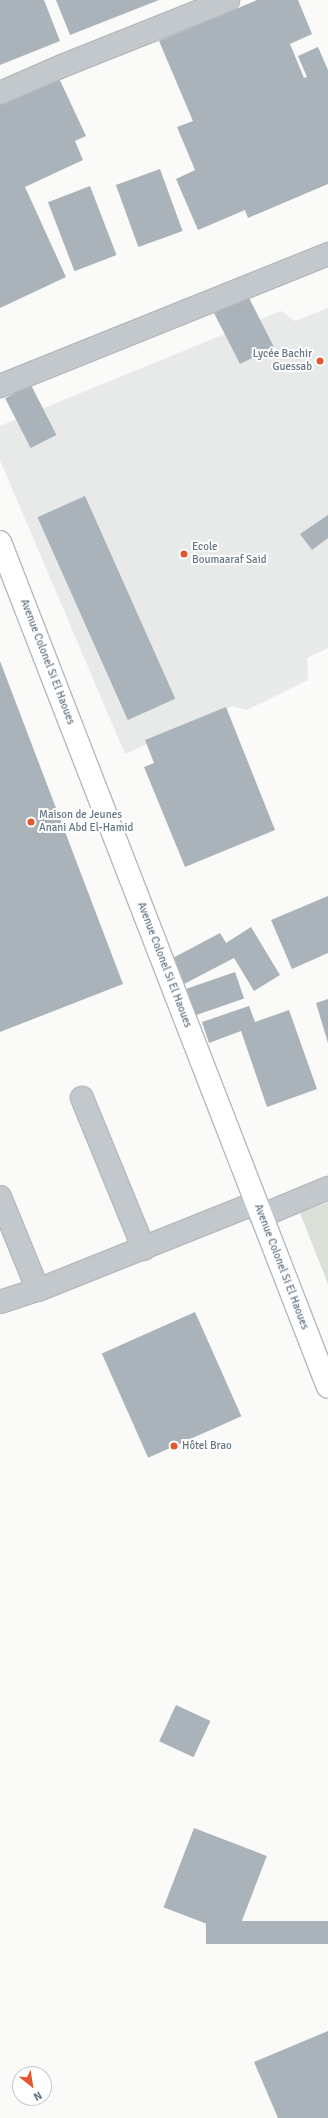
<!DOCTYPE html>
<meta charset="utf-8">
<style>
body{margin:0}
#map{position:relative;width:328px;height:2118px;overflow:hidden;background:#fafaf8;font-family:Signika,sans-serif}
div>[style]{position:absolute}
.built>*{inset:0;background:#e8e9e9}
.green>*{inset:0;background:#dadfd7}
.building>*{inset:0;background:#aab3b9;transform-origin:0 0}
.roads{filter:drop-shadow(1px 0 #b5babe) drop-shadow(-1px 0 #b5babe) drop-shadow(0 1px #b5babe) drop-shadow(0 -1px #b5babe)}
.minor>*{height:22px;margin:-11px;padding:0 11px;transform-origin:11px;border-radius:11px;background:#c3c8cc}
.major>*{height:22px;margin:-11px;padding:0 11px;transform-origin:11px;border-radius:11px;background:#fff}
.dots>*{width:11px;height:11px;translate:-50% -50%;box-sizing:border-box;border:2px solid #fff;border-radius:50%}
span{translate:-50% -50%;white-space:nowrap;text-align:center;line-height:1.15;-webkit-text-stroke:4px #fff;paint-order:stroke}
.poi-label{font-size:11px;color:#657683}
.right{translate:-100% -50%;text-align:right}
.left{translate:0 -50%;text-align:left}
.street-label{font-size:11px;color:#657683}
.north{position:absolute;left:12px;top:2066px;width:40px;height:40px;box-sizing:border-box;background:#fff;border:1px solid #c1c8cd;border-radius:50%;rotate:150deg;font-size:11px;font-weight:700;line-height:16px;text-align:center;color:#657683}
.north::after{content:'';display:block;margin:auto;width:14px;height:18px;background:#e4572e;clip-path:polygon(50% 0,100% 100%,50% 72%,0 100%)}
</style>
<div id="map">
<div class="built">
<div style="clip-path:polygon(328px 308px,328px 648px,307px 658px,308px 680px,247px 710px,232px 706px,125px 754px,0 460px,0 426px,281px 311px,295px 321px)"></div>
</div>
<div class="green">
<div style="clip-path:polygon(328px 1202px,328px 1284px,300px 1213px)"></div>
</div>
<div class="building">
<div style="clip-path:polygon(0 0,44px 0,60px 41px,0 65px)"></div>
<div style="clip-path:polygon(56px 0,159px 0,70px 35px)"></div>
<div style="clip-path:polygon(257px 0,298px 0,312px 34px,290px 44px,304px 78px,307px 77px,298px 56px,318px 47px,328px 70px,328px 184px,248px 218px,245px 210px,198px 230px,176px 179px,195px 170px,177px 127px,193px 121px,159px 41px)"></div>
<div style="clip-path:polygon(57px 74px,86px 136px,75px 141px,83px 160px,25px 187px,66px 277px,0 308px,0 100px)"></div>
<div style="left:160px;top:169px;width:66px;height:47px;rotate:70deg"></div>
<div style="left:90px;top:186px;width:74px;height:45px;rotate:69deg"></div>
<div style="left:248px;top:296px;width:57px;height:38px;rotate:63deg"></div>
<div style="left:31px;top:385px;width:56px;height:29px;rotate:63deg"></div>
<div style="left:85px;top:496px;width:222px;height:52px;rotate:66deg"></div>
<div style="clip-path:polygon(328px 515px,328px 538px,312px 550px,300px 534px)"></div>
<div style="clip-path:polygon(0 661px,123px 984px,0 1032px)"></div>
<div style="clip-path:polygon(226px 707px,275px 830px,185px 867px,144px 767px,154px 763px,145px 740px)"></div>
<div style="clip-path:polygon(328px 896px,328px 953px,292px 969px,271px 920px)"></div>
<div style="clip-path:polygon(251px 927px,280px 975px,254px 991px,234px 958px,184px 984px,171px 959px,220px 933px,226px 943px)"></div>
<div style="left:235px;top:972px;width:28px;height:55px;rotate:71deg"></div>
<div style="clip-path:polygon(328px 999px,328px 1043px,316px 1003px)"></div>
<div style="clip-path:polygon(249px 1006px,255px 1022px,289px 1010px,317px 1089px,267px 1107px,241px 1031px,209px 1043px,202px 1022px)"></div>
<div style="left:195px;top:1312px;width:114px;height:102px;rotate:66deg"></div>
<div style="left:176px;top:1705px;width:38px;height:40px;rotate:25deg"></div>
<div style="left:194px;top:1828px;width:78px;height:85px;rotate:21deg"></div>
<div style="left:328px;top:1921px;width:23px;height:122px;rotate:90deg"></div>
<div style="clip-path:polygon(328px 2031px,328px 2118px,278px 2118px,254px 2062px)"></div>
</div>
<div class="roads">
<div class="minor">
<div style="left:0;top:93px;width:68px;rotate:-23.5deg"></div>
<div style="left:62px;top:66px;width:179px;rotate:-21.7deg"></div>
<div style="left:0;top:386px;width:354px;rotate:-21.9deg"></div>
<div style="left:82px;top:1098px;width:163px;rotate:67.7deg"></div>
<div style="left:0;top:1197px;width:100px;rotate:67.8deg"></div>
<div style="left:261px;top:1216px;width:73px;rotate:-22.7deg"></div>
<div style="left:0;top:1302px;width:40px;rotate:-18deg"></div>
<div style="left:38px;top:1290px;width:235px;rotate:-21.8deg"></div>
</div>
<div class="major">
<div style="left:0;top:542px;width:906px;rotate:68.79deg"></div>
</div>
</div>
<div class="dots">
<div style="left:320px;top:361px;background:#e4572e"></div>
<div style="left:184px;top:554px;background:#e4572e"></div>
<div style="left:31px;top:822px;background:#e4572e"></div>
<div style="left:174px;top:1446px;background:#e4572e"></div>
</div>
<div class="poi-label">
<span class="right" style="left:312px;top:361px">Lycée Bachir<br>Guessab</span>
<span class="left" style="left:192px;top:554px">Ecole<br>Boumaaraf Said</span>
<span class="left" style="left:39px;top:822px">Maison de Jeunes<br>Anani Abd El-Hamid</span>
<span class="left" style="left:182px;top:1446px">Hôtel Brao</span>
</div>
<div class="street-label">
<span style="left:47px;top:662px;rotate:69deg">Avenue Colonel Si El Haoues</span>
<span style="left:164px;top:965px;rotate:69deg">Avenue Colonel Si El Haoues</span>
<span style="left:281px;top:1267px;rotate:69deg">Avenue Colonel Si El Haoues</span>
</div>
<div class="north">N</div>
</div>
